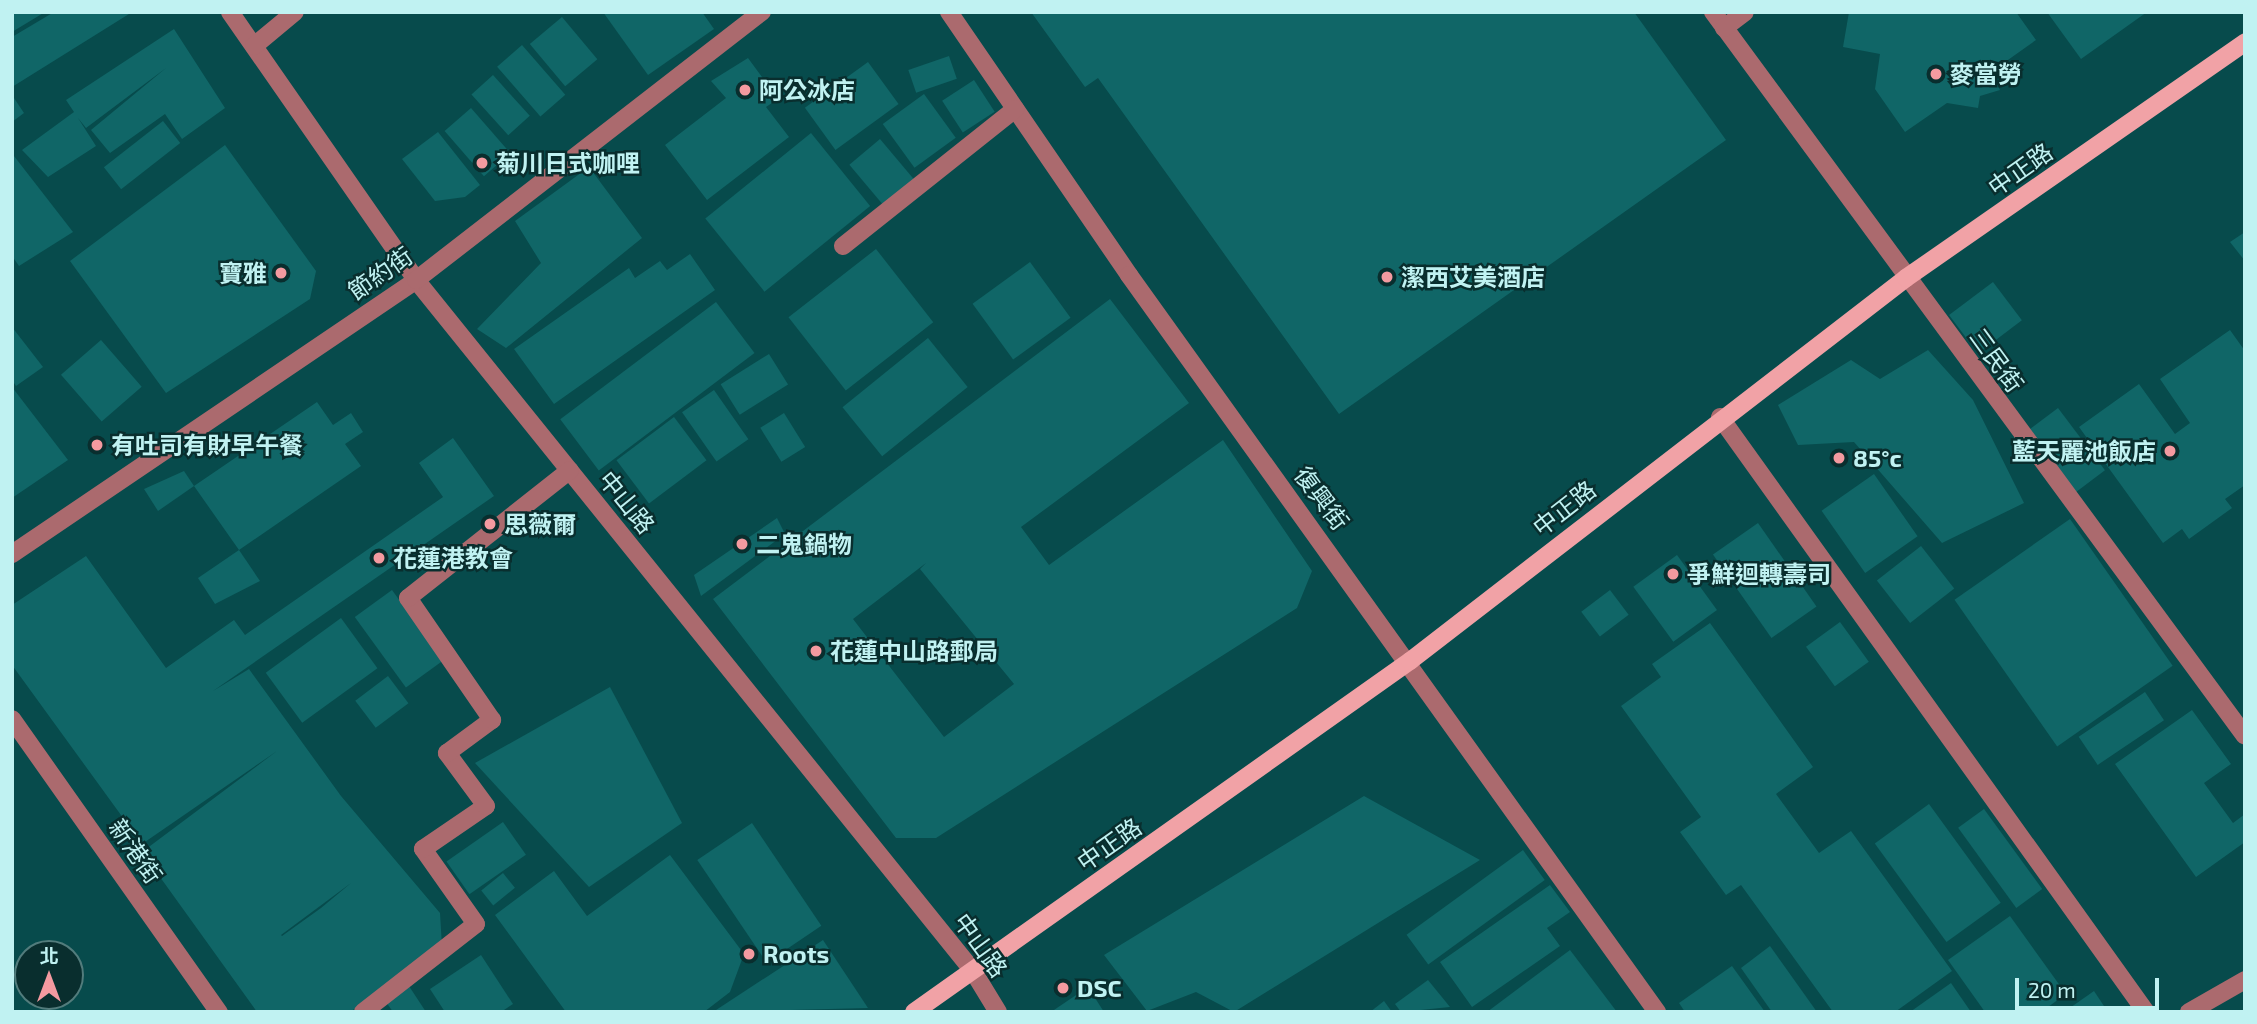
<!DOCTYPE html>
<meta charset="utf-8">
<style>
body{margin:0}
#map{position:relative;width:2257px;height:1024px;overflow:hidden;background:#074b4c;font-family:"Exo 2","Noto Sans TC",sans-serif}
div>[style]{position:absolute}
.building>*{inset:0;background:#106667;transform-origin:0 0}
.minor>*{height:18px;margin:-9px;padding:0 9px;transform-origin:9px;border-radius:9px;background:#ab6a6e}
.major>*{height:18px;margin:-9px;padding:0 9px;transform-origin:9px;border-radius:9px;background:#f1a2a6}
.dots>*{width:19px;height:19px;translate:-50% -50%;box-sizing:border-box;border:4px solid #092e2e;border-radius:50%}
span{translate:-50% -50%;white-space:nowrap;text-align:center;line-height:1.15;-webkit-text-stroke:5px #092e2e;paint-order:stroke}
.poi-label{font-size:24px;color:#c0f2f2;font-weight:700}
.left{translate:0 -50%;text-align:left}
.right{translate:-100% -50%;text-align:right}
.street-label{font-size:24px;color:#c0f2f2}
.frame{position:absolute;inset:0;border:14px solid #c0f2f2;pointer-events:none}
.north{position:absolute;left:14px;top:940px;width:70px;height:70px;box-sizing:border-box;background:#092e2e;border:2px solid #527c7c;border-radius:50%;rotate:0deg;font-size:19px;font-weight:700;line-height:28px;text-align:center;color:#c0f2f2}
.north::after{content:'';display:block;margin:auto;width:24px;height:32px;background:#f49aa0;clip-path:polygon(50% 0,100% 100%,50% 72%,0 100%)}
.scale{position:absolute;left:2015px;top:978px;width:144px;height:32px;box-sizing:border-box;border:4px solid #c0f2f2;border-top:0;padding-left:9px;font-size:21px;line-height:24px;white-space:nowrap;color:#c0f2f2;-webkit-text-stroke:5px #092e2e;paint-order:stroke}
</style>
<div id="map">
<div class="building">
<div style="clip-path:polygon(12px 12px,45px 12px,12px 32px)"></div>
<div style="clip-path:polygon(54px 12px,129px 14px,12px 87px,12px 37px)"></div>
<div style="clip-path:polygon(603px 12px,702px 12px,714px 29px,648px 75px)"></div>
<div style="clip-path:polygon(1031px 12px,1634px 12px,1726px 140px,1339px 414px,1098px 78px,1085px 87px)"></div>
<div style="clip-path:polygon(1849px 12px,2016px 12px,2036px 40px,1991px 72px,2000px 90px,1980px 96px,1978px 108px,1947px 103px,1905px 132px,1875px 89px,1880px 54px,1843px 47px)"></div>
<div style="clip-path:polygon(2047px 12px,2147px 12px,2081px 59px)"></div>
<div style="left:562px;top:17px;width:55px;height:42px;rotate:50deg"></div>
<div style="clip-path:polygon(174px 29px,225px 108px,182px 139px,165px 114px,110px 153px,91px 130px,166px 68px,86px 128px,78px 118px,96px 146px,48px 177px,22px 150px,74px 112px,66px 100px)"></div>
<div style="left:522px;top:45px;width:66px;height:33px;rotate:49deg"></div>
<div style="left:949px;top:56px;width:24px;height:43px;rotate:71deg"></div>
<div style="clip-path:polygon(748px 58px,778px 99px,766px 107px,789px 137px,707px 200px,665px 145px,726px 98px,711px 81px)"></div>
<div style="left:868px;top:62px;width:52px;height:78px;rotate:54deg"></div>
<div style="left:493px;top:75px;width:55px;height:29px;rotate:48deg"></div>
<div style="left:974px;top:80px;width:38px;height:38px;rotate:57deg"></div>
<div style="left:924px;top:94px;width:54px;height:51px;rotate:54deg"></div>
<div style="clip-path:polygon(12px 95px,24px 113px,12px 122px)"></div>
<div style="left:471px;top:108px;width:60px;height:35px;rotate:49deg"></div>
<div style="left:163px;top:121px;width:28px;height:75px;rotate:52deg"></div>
<div style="clip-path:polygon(438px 132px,480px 185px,465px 197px,435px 201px,402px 159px)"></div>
<div style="left:811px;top:133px;width:94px;height:136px;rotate:51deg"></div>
<div style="left:880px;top:139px;width:54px;height:40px;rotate:50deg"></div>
<div style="clip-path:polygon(225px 145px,316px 271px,310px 299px,166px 393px,70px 261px)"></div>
<div style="clip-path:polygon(14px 156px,73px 232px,19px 266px,12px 256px)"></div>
<div style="clip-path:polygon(589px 167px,642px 238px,506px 348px,477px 329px,541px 263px,515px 221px)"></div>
<div style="clip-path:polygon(2245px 232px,2245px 261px,2230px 242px)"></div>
<div style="left:876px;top:249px;width:93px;height:111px;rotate:52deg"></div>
<div style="clip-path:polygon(690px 254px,715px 290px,554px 404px,514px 349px,629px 268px,635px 278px,660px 261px,667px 270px)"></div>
<div style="left:1030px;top:262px;width:69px;height:71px;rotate:54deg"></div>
<div style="left:1993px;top:282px;width:48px;height:55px;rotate:53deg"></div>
<div style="clip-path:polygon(evenodd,1110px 299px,1189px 403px,1021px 527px,1049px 565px,1223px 440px,1312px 571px,1297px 608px,936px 838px,896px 838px,713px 599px,1110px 299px,926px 563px,920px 569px,1014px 684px,944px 737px,853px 619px,926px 563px)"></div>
<div style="left:716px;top:302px;width:64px;height:195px;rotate:53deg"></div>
<div style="clip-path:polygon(12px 327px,43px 367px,16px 386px,12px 380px)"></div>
<div style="clip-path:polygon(2230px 330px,2245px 351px,2245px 485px,2225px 499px,2232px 508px,2189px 539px,2182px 529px,2163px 543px,2079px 427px,2139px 384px,2175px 434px,2190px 423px,2160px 379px)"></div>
<div style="left:928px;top:338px;width:63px;height:110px;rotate:51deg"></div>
<div style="left:101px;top:340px;width:62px;height:53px;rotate:49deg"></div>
<div style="clip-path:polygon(1928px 350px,1973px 400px,2024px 503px,1942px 543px,1854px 442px,1798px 445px,1778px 405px,1851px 360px,1880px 379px)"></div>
<div style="left:769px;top:354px;width:36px;height:57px;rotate:58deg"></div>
<div style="clip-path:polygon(12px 387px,68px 460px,12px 498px)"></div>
<div style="left:714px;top:390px;width:60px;height:39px;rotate:55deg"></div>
<div style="clip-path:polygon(317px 402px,333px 425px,351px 413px,363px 432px,345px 444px,361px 466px,239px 550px,194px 486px)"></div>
<div style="left:2058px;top:408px;width:78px;height:39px;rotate:53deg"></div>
<div style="left:784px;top:413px;width:40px;height:28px;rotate:58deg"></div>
<div style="left:674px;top:417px;width:54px;height:72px;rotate:53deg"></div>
<div style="clip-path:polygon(evenodd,453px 438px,494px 496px,213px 691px,249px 669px,341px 796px,440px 913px,442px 946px,350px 1012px,257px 1012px,142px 852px,277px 751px,142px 844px,12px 665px,12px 605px,86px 556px,166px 668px,234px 620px,245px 635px,443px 497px,419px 463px,453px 438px,351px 883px,321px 908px,282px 936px,281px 935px,351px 883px)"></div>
<div style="clip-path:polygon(184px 471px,194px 486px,158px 511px,144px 489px)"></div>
<div style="left:1874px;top:474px;width:76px;height:64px;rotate:55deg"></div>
<div style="clip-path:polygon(777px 518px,785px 534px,701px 596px,694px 575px)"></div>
<div style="left:2070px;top:519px;width:179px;height:141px;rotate:55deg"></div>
<div style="left:1758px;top:523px;width:102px;height:55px;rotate:55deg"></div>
<div style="left:1921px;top:546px;width:54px;height:56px;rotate:52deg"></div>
<div style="clip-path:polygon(239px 550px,260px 581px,215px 604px,198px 578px)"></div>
<div style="left:1677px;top:555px;width:68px;height:54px;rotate:54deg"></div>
<div style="left:392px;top:590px;width:87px;height:46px;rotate:54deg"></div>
<div style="left:1610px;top:590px;width:31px;height:36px;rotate:53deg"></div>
<div style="left:341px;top:618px;width:62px;height:93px;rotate:54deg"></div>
<div style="left:1840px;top:622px;width:49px;height:42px;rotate:54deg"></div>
<div style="clip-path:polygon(1710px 623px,1813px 767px,1776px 794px,1819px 853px,1851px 831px,1952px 971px,1895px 1012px,1833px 1012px,1741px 885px,1726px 895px,1680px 832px,1701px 817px,1621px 706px,1661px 677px,1652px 664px)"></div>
<div style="left:388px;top:676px;width:34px;height:41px;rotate:53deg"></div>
<div style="clip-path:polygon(610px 687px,682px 823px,589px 887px,475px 763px)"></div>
<div style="left:2145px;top:692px;width:34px;height:80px;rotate:56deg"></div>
<div style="clip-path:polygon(2192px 710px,2231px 764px,2204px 783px,2233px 823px,2245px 814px,2245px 842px,2196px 877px,2115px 764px)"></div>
<div style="clip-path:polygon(1364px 796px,1480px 860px,1234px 1012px,1196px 992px,1147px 1011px,1104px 955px)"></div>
<div style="left:1929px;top:804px;width:122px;height:67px;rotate:54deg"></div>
<div style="left:1984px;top:809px;width:99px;height:32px;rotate:54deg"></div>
<div style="left:503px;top:822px;width:40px;height:69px;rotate:55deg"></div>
<div style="left:752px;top:823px;width:124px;height:66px;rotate:56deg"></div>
<div style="left:1523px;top:850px;width:37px;height:144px;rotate:54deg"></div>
<div style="clip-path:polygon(670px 855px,744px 954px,730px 992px,704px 1012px,566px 1012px,495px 915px,554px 871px,587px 916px)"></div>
<div style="left:503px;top:873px;width:19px;height:28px;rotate:51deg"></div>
<div style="clip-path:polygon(1550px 885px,1570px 912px,1547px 928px,1560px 946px,1472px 1007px,1440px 962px)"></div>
<div style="clip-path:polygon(2010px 916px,2066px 994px,2041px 1012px,1985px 1012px,1948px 960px)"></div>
<div style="clip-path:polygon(823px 940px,868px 1008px,713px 1012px)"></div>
<div style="clip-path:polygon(1770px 946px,1817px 1012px,1772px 1012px,1741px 968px)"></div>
<div style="clip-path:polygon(1570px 950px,1617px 1012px,1487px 1012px)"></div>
<div style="clip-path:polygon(481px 955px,513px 1004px,501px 1012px,445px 1012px,430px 989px)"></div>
<div style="clip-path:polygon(1732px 966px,1765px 1012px,1685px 1012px,1679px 1003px)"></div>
<div style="clip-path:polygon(1428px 980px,1450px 1007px,1401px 1012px,1395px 1004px)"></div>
<div style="clip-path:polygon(407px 983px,426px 1012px,393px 1012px,384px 999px)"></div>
<div style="clip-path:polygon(1951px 983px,1971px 1012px,1910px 1012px)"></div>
<div style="clip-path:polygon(1088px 987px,1104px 1012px,1051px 1012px)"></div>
<div style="clip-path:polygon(2094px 991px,2108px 1012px,2064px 1012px)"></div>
<div style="clip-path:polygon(1384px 1001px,1392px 1012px,1370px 1012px)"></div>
</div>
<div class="minor">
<div style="left:230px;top:12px;width:326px;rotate:55.2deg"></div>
<div style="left:416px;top:280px;width:888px;rotate:51.13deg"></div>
<div style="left:973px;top:971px;width:48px;rotate:58.6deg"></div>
<div style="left:949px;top:12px;width:319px;rotate:55.6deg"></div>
<div style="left:1129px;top:275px;width:907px;rotate:54.38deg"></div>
<div style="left:1713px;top:12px;width:898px;rotate:53.69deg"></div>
<div style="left:1724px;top:28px;width:26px;rotate:-37deg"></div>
<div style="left:254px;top:46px;width:53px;rotate:-39.7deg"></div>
<div style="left:843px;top:246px;width:220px;rotate:-38.5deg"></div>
<div style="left:1720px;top:417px;width:732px;rotate:54.4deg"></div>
<div style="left:12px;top:554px;width:488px;rotate:-34.1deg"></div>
<div style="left:416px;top:280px;width:438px;rotate:-37.8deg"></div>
<div style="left:12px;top:719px;width:359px;rotate:54.8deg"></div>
<div style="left:363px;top:1012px;width:143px;rotate:-37.9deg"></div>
<div style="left:476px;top:924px;width:92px;rotate:-125.2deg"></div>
<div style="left:423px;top:849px;width:76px;rotate:-34.3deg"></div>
<div style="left:486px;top:806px;width:66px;rotate:-126.3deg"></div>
<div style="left:447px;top:753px;width:56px;rotate:-36.3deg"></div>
<div style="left:492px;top:720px;width:148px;rotate:-124.5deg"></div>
<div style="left:408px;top:598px;width:206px;rotate:-38.3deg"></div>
<div style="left:2189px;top:1012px;width:64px;rotate:-29.7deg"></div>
</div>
<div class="major">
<div style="left:914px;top:1012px;width:608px;rotate:-35.29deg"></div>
<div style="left:1410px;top:661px;width:627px;rotate:-37.67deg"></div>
<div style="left:1906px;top:278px;width:413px;rotate:-34.8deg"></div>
</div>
<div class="dots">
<div style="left:1936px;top:74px;background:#f49aa0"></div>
<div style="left:745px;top:90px;background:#f49aa0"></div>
<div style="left:482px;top:163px;background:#f49aa0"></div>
<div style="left:281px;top:273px;background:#f49aa0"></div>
<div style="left:1387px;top:277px;background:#f49aa0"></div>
<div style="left:97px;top:445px;background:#f49aa0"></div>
<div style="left:2170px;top:451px;background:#f49aa0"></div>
<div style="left:1839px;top:458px;background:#f49aa0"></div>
<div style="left:490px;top:524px;background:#f49aa0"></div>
<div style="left:742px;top:544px;background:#f49aa0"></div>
<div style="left:379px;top:558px;background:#f49aa0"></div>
<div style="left:1673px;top:574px;background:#f49aa0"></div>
<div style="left:816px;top:651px;background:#f49aa0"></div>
<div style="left:749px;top:954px;background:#f49aa0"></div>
<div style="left:1063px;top:988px;background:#f49aa0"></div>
</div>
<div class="poi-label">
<span class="left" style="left:1950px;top:74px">麥當勞</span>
<span class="left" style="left:759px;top:90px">阿公冰店</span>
<span class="left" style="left:496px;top:163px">菊川日式咖哩</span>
<span class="right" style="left:267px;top:273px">寶雅</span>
<span class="left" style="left:1401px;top:277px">潔西艾美酒店</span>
<span class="left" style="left:111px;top:445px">有吐司有財早午餐</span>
<span class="right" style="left:2156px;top:451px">藍天麗池飯店</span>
<span class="left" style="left:1853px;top:458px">85°c</span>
<span class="left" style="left:504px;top:524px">思薇爾</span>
<span class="left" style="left:756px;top:544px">二鬼鍋物</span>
<span class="left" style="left:393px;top:558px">花蓮港教會</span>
<span class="left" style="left:1687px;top:574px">爭鮮迴轉壽司</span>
<span class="left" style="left:830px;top:651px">花蓮中山路郵局</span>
<span class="left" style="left:763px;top:954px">Roots</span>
<span class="left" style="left:1077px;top:988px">DSC</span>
</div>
<div class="street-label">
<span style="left:2020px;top:169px;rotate:-35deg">中正路</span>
<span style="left:380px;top:273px;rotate:-35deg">節約街</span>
<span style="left:1997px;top:360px;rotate:54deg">三民街</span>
<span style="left:1322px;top:498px;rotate:53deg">復興街</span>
<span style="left:627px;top:502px;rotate:51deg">中山路</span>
<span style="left:1564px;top:508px;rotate:-38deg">中正路</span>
<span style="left:1109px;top:844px;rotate:-35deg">中正路</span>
<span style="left:136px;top:851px;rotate:55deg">新港街</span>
<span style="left:981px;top:945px;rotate:54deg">中山路</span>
</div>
<div class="frame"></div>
<div class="north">北</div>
<div class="scale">20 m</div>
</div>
